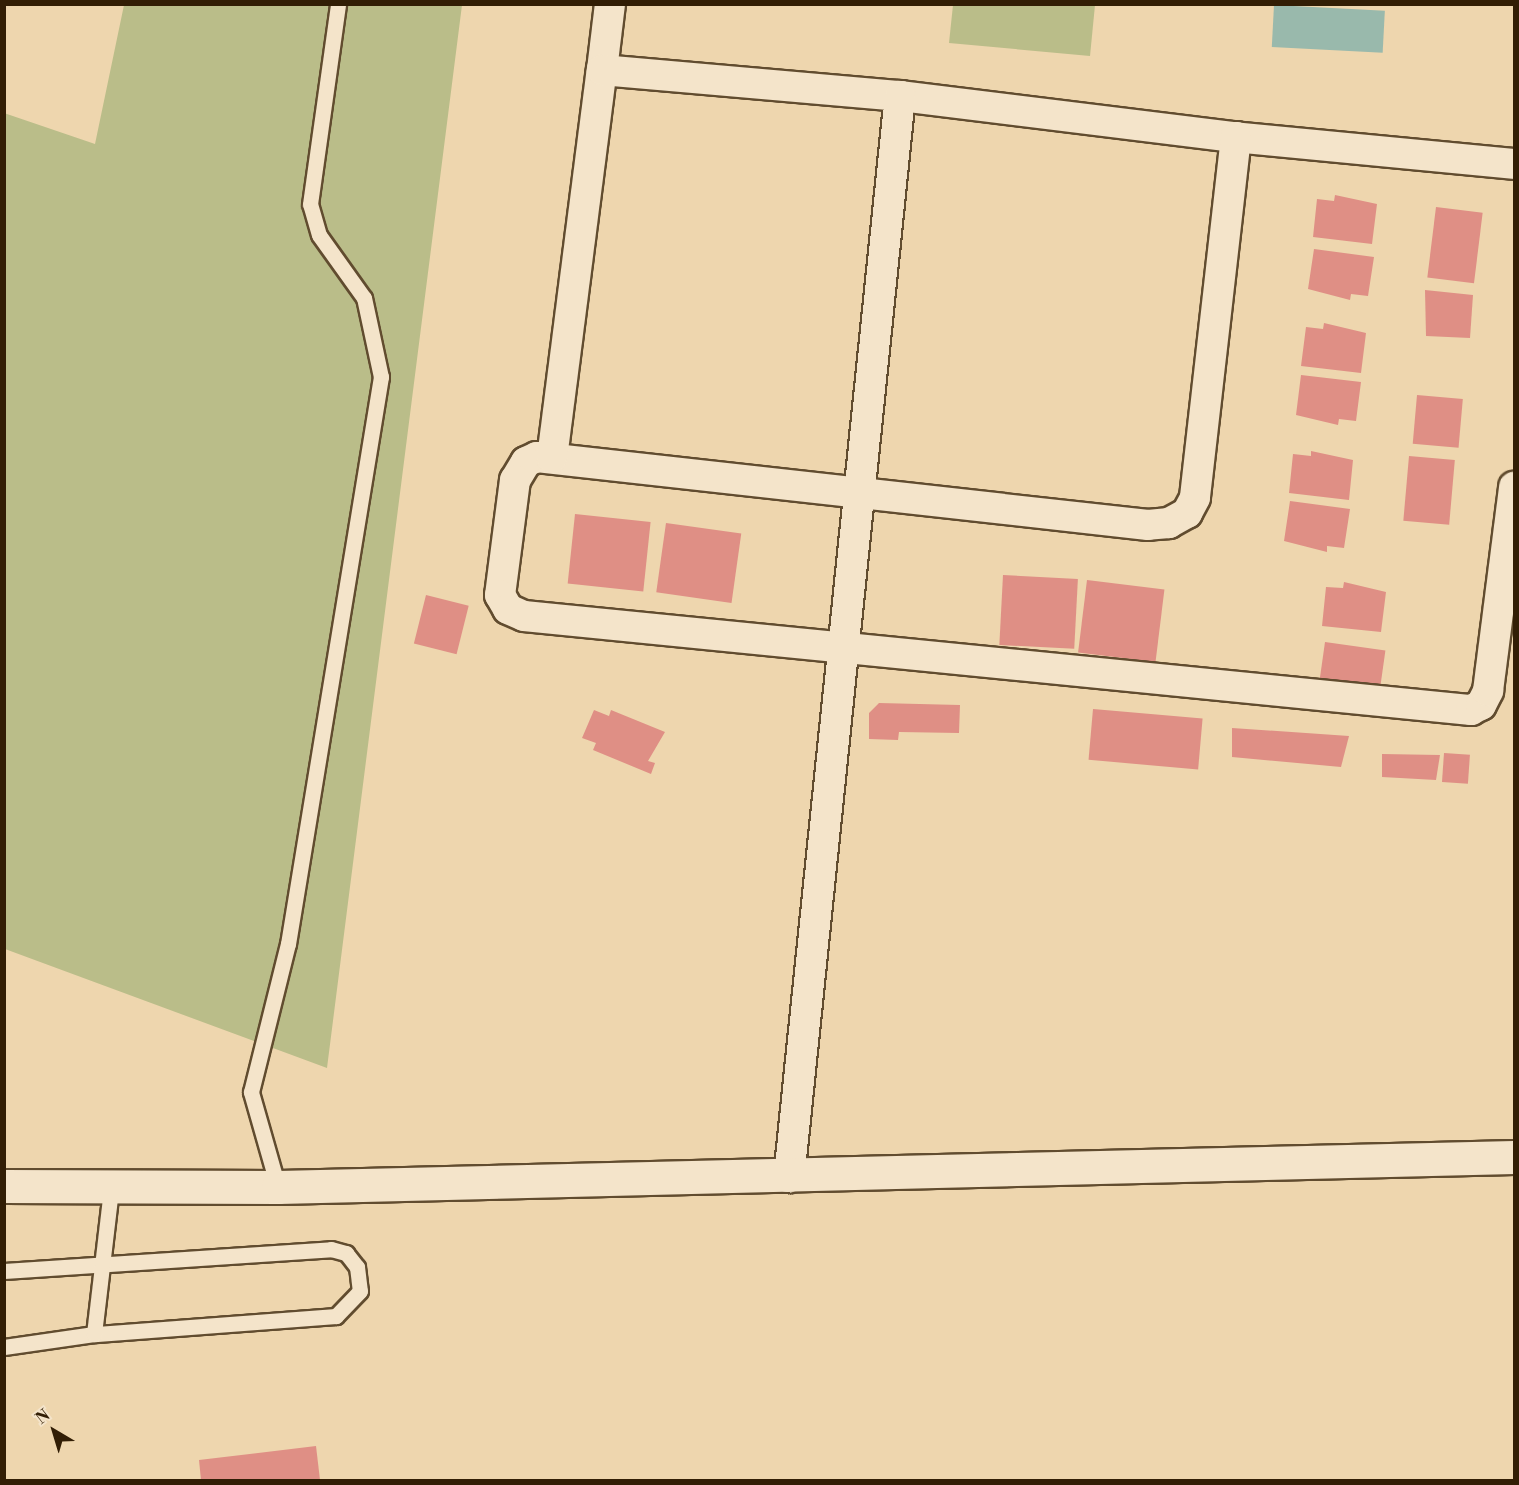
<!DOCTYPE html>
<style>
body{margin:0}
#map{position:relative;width:1519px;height:1485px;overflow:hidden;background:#eed6ae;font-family:"Libre Bodoni",serif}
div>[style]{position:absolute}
.green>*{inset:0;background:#babd89}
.water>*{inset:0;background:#99b9ac;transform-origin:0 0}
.building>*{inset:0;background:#df8f85;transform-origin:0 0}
.roads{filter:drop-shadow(2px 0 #614c2f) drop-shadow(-2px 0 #614c2f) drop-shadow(0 2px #614c2f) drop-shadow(0 -2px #614c2f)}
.lane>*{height:15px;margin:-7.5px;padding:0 7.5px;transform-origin:7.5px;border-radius:7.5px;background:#f4e4ca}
.street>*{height:30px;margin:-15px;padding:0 15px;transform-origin:15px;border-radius:15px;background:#f4e4ca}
.secondary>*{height:33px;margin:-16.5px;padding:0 16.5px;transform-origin:16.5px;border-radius:16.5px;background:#f4e4ca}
span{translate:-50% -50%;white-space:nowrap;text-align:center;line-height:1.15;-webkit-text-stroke:6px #f4e4ca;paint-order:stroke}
.frame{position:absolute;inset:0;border:6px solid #321e05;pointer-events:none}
.north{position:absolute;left:24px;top:1401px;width:60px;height:60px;-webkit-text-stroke:4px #f4e4ca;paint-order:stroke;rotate:322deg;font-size:16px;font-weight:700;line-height:24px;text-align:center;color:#321e05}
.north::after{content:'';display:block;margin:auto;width:21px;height:27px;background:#321e05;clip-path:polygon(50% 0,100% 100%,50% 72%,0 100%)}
</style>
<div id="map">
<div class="green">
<div style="clip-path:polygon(124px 5px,462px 5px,327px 1068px,5px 949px,4px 113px,95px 144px)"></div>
<div style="clip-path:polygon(953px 5px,1095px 5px,1090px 56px,949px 43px)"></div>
</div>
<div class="water">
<div style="left:1274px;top:5px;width:111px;height:42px;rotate:3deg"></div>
</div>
<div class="building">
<div style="clip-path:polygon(1335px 195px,1377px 204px,1372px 244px,1313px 237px,1317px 199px,1334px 201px)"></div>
<div style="left:1436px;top:207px;width:47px;height:71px;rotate:7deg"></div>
<div style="clip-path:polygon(1314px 249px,1374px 257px,1368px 296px,1351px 294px,1350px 300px,1308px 289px)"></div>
<div style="clip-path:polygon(1425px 290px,1473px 295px,1470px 338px,1426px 336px)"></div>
<div style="clip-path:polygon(1324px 323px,1366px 333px,1361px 373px,1301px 366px,1306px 327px,1323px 329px)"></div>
<div style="clip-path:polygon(1301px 375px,1361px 382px,1356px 421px,1339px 419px,1338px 425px,1296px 415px)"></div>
<div style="left:1417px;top:395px;width:46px;height:49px;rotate:5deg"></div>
<div style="clip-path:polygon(1311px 451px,1353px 460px,1349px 500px,1289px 493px,1293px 454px,1311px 456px)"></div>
<div style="left:1409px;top:456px;width:46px;height:65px;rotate:5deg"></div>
<div style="clip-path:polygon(1290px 501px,1350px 509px,1344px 548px,1327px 546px,1327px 552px,1284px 541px)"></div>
<div style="left:575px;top:514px;width:76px;height:70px;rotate:6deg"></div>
<div style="left:666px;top:523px;width:76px;height:70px;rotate:8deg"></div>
<div style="left:1003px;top:575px;width:75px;height:70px;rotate:3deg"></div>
<div style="left:1087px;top:580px;width:78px;height:73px;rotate:7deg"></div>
<div style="clip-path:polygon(1344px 582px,1386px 592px,1381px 632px,1322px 626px,1326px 587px,1343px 588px)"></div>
<div style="left:426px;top:595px;width:44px;height:50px;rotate:14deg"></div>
<div style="left:1325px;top:642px;width:61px;height:40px;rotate:8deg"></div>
<div style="clip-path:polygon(879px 703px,960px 705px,959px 733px,899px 732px,898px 740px,869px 739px,869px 713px)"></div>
<div style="left:1093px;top:709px;width:110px;height:51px;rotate:5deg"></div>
<div style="clip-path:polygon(594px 710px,609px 716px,611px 710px,665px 732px,648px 761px,655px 763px,651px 774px,593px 750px,596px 743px,582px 738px)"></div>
<div style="clip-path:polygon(1232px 728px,1349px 736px,1341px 767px,1232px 757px)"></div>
<div style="left:1444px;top:753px;width:26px;height:29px;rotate:4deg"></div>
<div style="clip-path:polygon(1382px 754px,1440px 755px,1436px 780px,1382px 777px)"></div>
<div style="clip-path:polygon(316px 1446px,320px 1480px,201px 1480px,199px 1460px)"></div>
</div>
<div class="roads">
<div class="lane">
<div style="left:278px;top:1187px;width:99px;rotate:-105.9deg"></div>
<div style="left:251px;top:1092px;width:153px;rotate:-76deg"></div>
<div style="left:288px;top:944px;width:575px;rotate:-80.69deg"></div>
<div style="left:381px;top:377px;width:81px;rotate:-102.1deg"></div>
<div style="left:364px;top:298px;width:77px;rotate:-125.5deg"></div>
<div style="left:319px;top:235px;width:32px;rotate:-106deg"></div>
<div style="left:310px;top:204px;width:202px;rotate:-82deg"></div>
<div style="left:4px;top:1271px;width:328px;rotate:-3.8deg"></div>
<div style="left:331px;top:1249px;width:16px;rotate:15deg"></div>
<div style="left:346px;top:1253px;width:18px;rotate:52deg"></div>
<div style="left:357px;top:1267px;width:24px;rotate:83deg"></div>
<div style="left:360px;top:1291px;width:35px;rotate:134deg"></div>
<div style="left:336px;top:1316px;width:243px;rotate:175.7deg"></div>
<div style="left:4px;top:1347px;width:91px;rotate:-8.2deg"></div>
<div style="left:94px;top:1334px;width:146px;rotate:-83.3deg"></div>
</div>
<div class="street">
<div style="left:602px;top:70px;width:66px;rotate:-83.1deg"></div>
<div style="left:900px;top:96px;width:338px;rotate:7deg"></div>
<div style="left:1514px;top:164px;width:279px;rotate:-174.5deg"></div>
<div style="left:1236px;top:137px;width:363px;rotate:96.5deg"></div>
<div style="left:1195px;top:498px;width:17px;rotate:118deg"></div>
<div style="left:1187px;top:513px;width:21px;rotate:151deg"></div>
<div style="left:1169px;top:523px;width:21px;rotate:175deg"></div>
<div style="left:1148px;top:525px;width:615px;rotate:-173.65deg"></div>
<div style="left:537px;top:457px;width:12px;rotate:156deg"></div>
<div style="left:526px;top:462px;width:21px;rotate:121deg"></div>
<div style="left:515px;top:480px;width:116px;rotate:97.4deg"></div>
<div style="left:500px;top:595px;width:16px;rotate:60deg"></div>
<div style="left:508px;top:609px;width:17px;rotate:24deg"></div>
<div style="left:524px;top:616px;width:952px;rotate:5.67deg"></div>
<div style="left:1471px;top:710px;width:11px;rotate:-27deg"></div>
<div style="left:1481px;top:705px;width:16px;rotate:-63deg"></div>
<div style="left:1488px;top:691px;width:206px;rotate:-82.7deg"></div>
<div style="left:552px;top:458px;width:391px;rotate:-82.7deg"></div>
<div style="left:602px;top:70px;width:299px;rotate:5deg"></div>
<div style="left:900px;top:96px;width:1087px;rotate:95.86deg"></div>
</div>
<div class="secondary">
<div style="left:4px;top:1186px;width:274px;rotate:0.2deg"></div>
<div style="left:278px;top:1187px;width:1236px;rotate:-1.39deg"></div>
</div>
</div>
<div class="frame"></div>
<div class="north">N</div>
</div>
